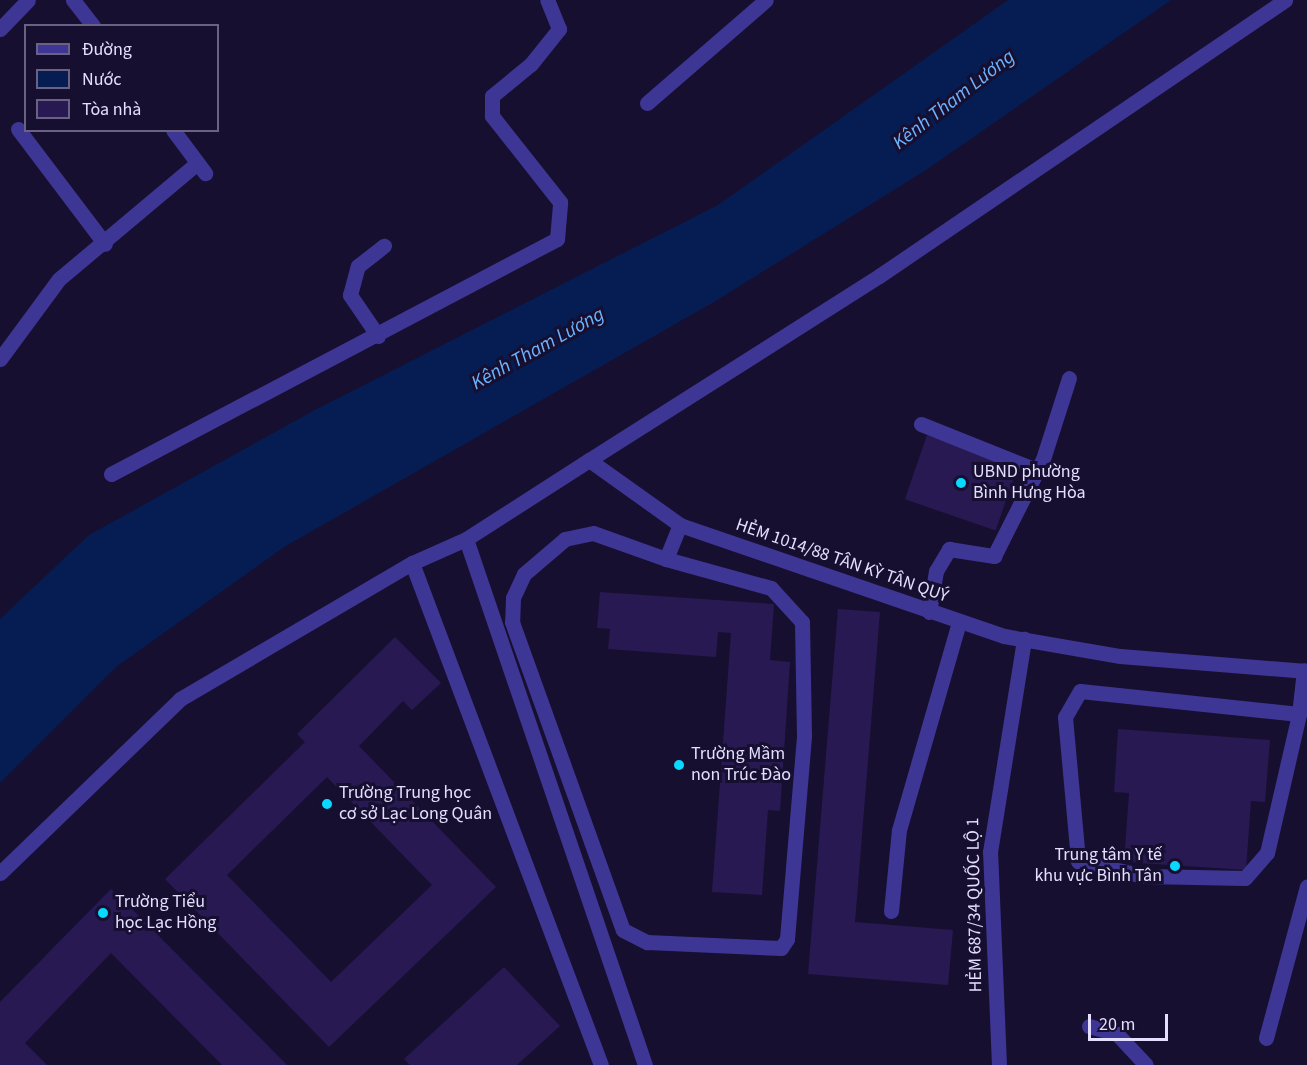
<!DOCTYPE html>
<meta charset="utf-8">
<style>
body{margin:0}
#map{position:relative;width:1307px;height:1065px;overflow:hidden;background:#170f30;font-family:"Source Sans 3",sans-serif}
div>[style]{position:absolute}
.water>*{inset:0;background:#051d53}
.building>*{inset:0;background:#281953;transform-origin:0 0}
.minor>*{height:15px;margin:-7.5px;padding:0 7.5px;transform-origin:7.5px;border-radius:7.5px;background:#3e3694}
.dots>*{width:16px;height:16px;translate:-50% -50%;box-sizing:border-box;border:3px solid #170f30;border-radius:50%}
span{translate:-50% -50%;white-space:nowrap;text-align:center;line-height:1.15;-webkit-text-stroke:6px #170f30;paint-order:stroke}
.poi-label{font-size:18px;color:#e4deff}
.left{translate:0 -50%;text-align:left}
.right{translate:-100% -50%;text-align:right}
.street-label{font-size:18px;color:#e4deff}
.water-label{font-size:20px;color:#6cb3ff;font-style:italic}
.legend{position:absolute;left:24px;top:24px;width:195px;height:108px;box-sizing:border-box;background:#170f30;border:2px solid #696283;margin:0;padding:8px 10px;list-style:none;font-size:18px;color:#e4deff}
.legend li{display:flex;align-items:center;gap:12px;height:30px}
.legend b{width:30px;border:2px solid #696283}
.scale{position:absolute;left:1088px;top:1014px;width:80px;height:27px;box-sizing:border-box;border:3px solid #e4deff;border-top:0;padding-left:8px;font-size:18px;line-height:21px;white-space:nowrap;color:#e4deff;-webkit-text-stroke:4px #170f30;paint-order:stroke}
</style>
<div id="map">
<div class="water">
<div style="clip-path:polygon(1008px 0,1171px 0,926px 170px,714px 302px,284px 547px,116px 667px,0 783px,0 619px,89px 535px,315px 410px,718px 205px)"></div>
</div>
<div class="building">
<div style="left:927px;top:435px;width:96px;height:68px;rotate:19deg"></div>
<div style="clip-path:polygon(600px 592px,774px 604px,770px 660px,790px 662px,780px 811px,768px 810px,762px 895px,712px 892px,731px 633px,718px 632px,716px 657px,608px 649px,610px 629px,597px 628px)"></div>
<div style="clip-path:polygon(838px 609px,880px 612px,855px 922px,953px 930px,948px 985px,808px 974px)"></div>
<div style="clip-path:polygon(evenodd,395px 637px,441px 683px,412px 710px,403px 701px,359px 746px,496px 887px,329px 1047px,165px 879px,305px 742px,297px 734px,395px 637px,327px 777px,432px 885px,331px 982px,227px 875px,327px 777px)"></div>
<div style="clip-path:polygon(1118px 729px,1270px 740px,1265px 802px,1251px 801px,1246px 870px,1124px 862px,1129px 793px,1114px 792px)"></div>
<div style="clip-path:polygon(111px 889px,144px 921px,287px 1065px,222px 1065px,111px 953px,25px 1043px,47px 1065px,0 1065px,0 1002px)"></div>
<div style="clip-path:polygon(504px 967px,560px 1026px,517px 1065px,410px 1065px,404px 1059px)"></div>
</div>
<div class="minor">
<div style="left:73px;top:0;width:33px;rotate:52deg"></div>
<div style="left:0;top:29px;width:40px;rotate:-46deg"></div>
<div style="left:647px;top:103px;width:157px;rotate:-40.9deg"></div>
<div style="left:18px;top:129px;width:144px;rotate:52.9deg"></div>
<div style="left:173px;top:130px;width:54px;rotate:53.3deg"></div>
<div style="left:378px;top:336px;width:50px;rotate:-124.3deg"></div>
<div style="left:350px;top:295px;width:30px;rotate:-75deg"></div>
<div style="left:358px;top:266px;width:33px;rotate:-38deg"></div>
<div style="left:0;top:359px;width:99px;rotate:-53.6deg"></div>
<div style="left:59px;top:279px;width:180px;rotate:-40deg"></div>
<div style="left:921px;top:424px;width:124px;rotate:21.8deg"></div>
<div style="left:589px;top:460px;width:343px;rotate:-32.4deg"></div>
<div style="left:879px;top:276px;width:491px;rotate:-34.2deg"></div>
<div style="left:111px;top:474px;width:504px;rotate:-27.79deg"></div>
<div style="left:557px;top:239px;width:37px;rotate:-85deg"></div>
<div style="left:560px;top:202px;width:110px;rotate:-128.3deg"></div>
<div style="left:492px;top:116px;width:20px;rotate:-90deg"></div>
<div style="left:492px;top:96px;width:50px;rotate:-39.4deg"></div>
<div style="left:531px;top:64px;width:45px;rotate:-51.3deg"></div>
<div style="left:559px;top:29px;width:31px;rotate:-112deg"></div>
<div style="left:466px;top:539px;width:556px;rotate:71.21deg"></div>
<div style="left:666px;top:559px;width:77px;rotate:-160.4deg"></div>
<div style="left:593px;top:533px;width:29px;rotate:168deg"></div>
<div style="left:565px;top:539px;width:54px;rotate:139.5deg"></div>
<div style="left:524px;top:574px;width:26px;rotate:115deg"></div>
<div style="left:513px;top:598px;width:24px;rotate:92deg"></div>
<div style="left:512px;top:622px;width:327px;rotate:70.2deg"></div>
<div style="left:623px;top:930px;width:27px;rotate:27deg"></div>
<div style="left:647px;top:942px;width:134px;rotate:2.6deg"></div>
<div style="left:781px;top:948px;width:11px;rotate:-56deg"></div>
<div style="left:787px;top:939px;width:204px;rotate:-85.2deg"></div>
<div style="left:804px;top:736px;width:114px;rotate:-91deg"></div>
<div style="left:802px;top:622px;width:46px;rotate:-132.4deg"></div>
<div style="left:771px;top:588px;width:109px;rotate:-164.6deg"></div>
<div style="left:666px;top:559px;width:37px;rotate:-68deg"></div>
<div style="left:412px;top:563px;width:536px;rotate:69.37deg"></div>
<div style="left:929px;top:612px;width:42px;rotate:-80.3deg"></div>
<div style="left:936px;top:571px;width:26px;rotate:-59deg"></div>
<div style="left:949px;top:549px;width:46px;rotate:8.8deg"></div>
<div style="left:994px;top:556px;width:109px;rotate:-63.2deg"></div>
<div style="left:1043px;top:459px;width:85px;rotate:-72.2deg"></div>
<div style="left:1299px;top:714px;width:220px;rotate:-174deg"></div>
<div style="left:1080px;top:691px;width:30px;rotate:120deg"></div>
<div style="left:1065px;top:717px;width:145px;rotate:84.8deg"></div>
<div style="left:1078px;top:861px;width:68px;rotate:12.8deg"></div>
<div style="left:1144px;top:876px;width:101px;rotate:1.1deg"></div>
<div style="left:1245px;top:878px;width:33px;rotate:-49deg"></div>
<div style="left:1267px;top:853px;width:143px;rotate:-77deg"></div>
<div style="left:1299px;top:714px;width:44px;rotate:-83.5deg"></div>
<div style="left:0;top:873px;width:250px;rotate:-44deg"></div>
<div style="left:180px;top:699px;width:269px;rotate:-30.4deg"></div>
<div style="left:412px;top:563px;width:59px;rotate:-24deg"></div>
<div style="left:466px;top:539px;width:146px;rotate:-32.7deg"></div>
<div style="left:589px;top:460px;width:112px;rotate:35.5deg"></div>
<div style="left:680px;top:525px;width:342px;rotate:18.9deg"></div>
<div style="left:1004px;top:636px;width:118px;rotate:9.8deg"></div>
<div style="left:1120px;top:656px;width:188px;rotate:4.6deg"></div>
<div style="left:891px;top:911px;width:81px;rotate:-84.4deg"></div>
<div style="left:899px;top:830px;width:216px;rotate:-73.9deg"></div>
<div style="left:1089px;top:1026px;width:29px;rotate:16deg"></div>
<div style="left:1117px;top:1034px;width:42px;rotate:46.9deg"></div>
<div style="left:1266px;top:1038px;width:157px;rotate:-74.9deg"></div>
<div style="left:999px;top:1065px;width:213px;rotate:-92.4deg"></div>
<div style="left:990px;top:852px;width:216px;rotate:-80.9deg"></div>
</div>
<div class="dots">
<div style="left:961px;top:483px;background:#0ad9ff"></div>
<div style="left:679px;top:765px;background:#0ad9ff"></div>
<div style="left:327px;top:804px;background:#0ad9ff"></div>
<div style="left:1175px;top:866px;background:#0ad9ff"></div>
<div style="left:103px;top:913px;background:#0ad9ff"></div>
</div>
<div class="poi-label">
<span class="left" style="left:973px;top:483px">UBND phường<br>Bình Hưng Hòa</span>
<span class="left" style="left:691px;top:765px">Trường Mầm<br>non Trúc Đào</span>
<span class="left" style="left:339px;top:804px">Trường Trung học<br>cơ sở Lạc Long Quân</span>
<span class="right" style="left:1162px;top:866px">Trung tâm Y tế<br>khu vực Bình Tân</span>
<span class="left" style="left:115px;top:913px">Trường Tiểu<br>học Lạc Hồng</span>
</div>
<div class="street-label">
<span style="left:842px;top:561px;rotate:19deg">HẺM 1014/88 TÂN KỲ TÂN QUÝ</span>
<span style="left:975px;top:905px;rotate:-91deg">HẺM 687/34 QUỐC LỘ 1</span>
</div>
<div class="water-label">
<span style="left:954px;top:100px;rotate:-38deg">Kênh Tham Lương</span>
<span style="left:538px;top:349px;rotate:-29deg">Kênh Tham Lương</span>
</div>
<ul class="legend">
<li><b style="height:8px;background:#3e3694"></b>Đường</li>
<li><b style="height:16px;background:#051d53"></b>Nước</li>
<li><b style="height:16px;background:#281953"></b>Tòa nhà</li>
</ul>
<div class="scale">20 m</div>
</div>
